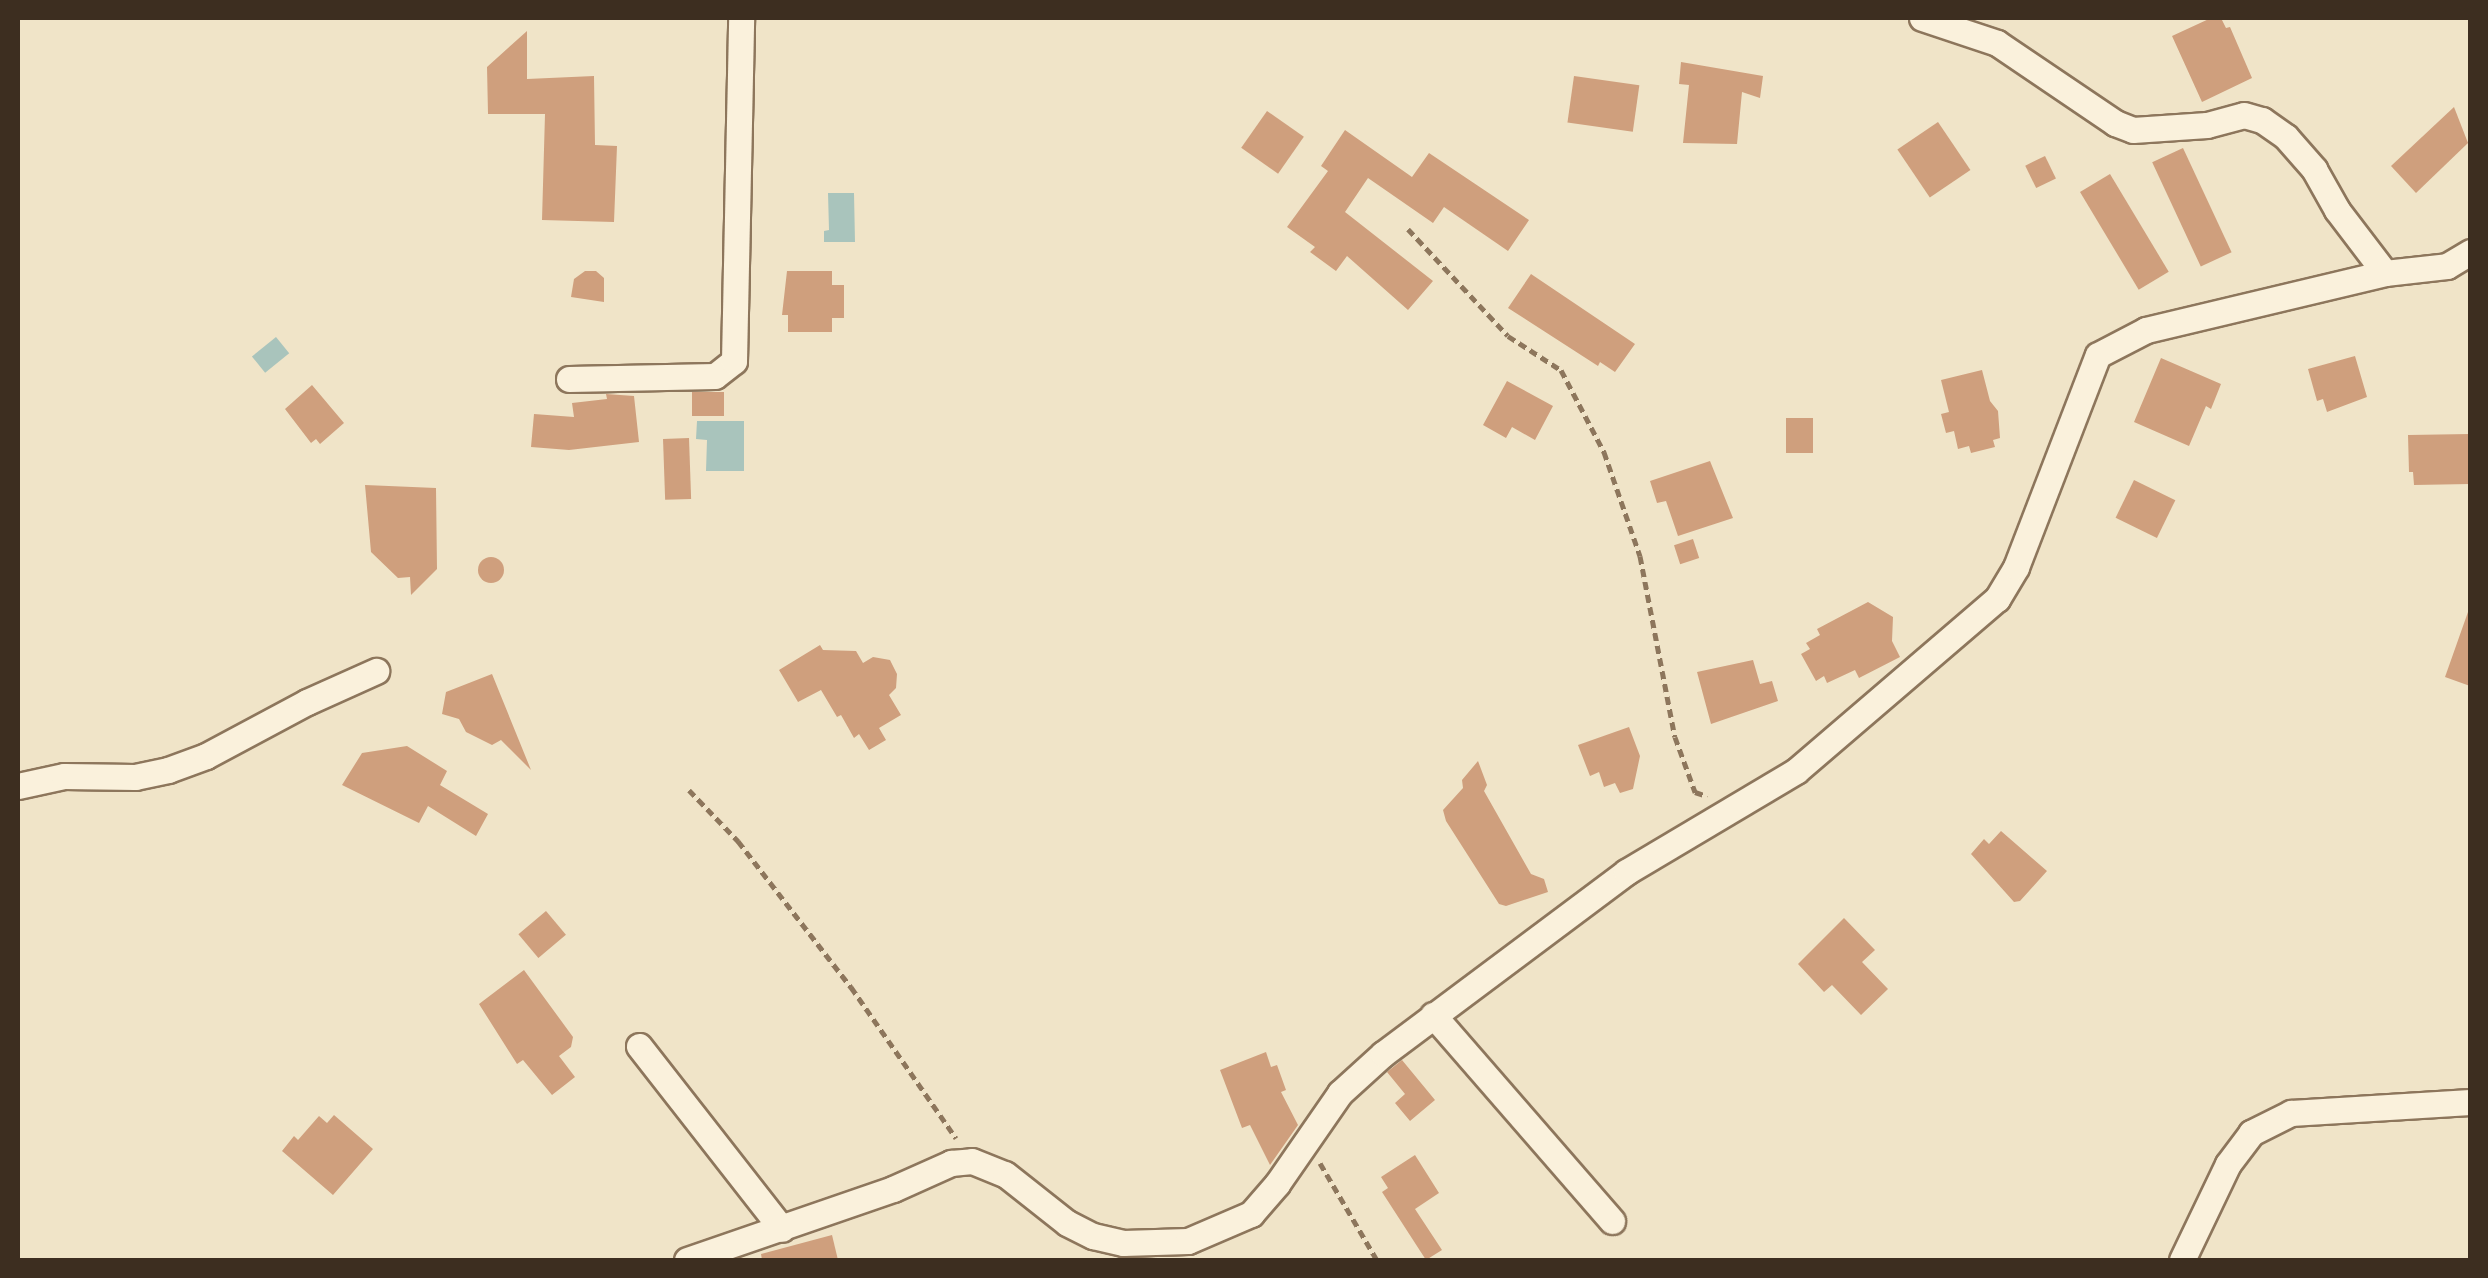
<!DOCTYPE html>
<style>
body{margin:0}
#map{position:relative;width:2488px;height:1278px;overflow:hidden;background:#f0e4c8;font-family:"Noto Serif",serif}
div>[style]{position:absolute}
.water>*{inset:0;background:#a9c4bc;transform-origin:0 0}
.building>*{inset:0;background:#cf9f7d;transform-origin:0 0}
.round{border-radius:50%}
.path>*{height:5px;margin-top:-2.5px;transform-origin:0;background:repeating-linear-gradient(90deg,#8d765c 0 8px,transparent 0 13px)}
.roads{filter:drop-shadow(2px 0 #8d765c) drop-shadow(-2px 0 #8d765c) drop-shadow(0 2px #8d765c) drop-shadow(0 -2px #8d765c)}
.minor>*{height:25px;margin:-12.5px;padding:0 12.5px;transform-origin:12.5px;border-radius:12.5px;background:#faf1dc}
span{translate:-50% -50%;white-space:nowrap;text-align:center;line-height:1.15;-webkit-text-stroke:8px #f7eed8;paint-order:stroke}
.frame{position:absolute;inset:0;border:20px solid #3d2e20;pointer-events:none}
</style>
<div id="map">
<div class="water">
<div style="clip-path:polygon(828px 193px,854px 193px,855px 242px,824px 242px,824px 231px,829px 230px)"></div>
<div style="left:276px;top:337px;width:21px;height:31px;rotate:51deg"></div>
<div style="clip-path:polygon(697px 421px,744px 421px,744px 471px,706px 471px,707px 440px,696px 439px)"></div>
</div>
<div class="building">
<div style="clip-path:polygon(2211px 18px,2221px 18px,2226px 28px,2230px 27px,2252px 78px,2202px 102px,2172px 36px)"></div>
<div style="clip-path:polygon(527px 31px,527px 79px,594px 76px,595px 145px,617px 146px,614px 222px,542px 220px,545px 114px,488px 114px,487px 67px)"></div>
<div style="clip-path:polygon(1681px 62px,1763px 76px,1760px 98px,1742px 92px,1737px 144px,1683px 143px,1689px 85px,1679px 84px)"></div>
<div style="left:1574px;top:76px;width:66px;height:47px;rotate:8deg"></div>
<div style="clip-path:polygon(2454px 107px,2468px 143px,2416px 193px,2391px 166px)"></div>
<div style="left:1267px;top:111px;width:45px;height:45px;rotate:35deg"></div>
<div style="left:1938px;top:122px;width:58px;height:49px;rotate:56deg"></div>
<div style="clip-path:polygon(1345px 130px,1412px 177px,1429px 153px,1529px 220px,1508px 251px,1444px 207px,1433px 223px,1368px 178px,1345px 212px,1433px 281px,1408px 310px,1347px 256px,1336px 271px,1310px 252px,1315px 247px,1287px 227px,1328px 171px,1321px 166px)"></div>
<div style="left:2183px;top:148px;width:115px;height:34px;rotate:65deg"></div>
<div style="left:2045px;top:156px;width:25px;height:22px;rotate:64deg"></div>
<div style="left:2110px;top:174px;width:114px;height:35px;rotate:59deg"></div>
<div style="clip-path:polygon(585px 271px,596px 271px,604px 278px,604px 302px,571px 297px,574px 279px)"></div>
<div style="clip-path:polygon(787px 271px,832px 271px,832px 285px,844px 285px,844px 318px,832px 318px,832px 332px,788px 332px,788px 315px,782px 315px)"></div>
<div style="clip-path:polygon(1531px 274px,1635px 344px,1615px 372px,1600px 362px,1598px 366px,1508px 308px)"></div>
<div style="clip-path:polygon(2355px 356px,2367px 397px,2327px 412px,2323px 399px,2317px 401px,2308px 369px)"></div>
<div style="clip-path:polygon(2161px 358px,2221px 384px,2211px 409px,2206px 406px,2189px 446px,2134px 422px)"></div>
<div style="clip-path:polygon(1982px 370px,1990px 401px,1998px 411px,2000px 438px,1993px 440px,1995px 447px,1971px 453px,1969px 446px,1958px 449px,1954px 431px,1946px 433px,1941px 414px,1949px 412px,1941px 380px)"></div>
<div style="clip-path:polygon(1507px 381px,1553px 406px,1535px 440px,1512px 427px,1506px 438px,1483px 425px)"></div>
<div style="clip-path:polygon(312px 385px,344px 423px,320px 444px,316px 439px,311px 443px,285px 409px)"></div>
<div style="left:724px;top:392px;width:24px;height:32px;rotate:90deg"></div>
<div style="clip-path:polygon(606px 394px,634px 396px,639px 442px,569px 450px,531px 447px,534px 414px,574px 417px,572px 403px,607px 399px)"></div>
<div style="left:1786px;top:418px;width:27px;height:35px"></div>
<div style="clip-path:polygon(2470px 434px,2470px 484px,2414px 485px,2413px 472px,2409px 472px,2408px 435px)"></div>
<div style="left:689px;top:438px;width:61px;height:26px;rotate:88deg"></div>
<div style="clip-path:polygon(1710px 461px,1733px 518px,1678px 536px,1666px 501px,1657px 503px,1650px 481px)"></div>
<div style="left:2134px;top:480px;width:46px;height:42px;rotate:26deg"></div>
<div style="clip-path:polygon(365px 485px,436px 488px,437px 569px,411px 595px,410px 577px,398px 578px,371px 552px)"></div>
<div style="left:1693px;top:539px;width:20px;height:20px;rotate:72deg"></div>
<div class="round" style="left:478px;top:557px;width:26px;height:26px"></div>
<div style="clip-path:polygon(1868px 602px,1893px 617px,1892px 641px,1900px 657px,1859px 678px,1855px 670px,1827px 683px,1824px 676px,1816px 681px,1801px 654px,1810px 649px,1806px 643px,1820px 635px,1817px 629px)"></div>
<div style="clip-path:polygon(2468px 612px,2470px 613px,2470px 686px,2445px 677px)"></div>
<div style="clip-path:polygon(820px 645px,823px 650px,856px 651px,863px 663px,873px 657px,890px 660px,897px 674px,896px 688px,889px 695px,901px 715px,879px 728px,886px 740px,869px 750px,859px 734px,854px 738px,841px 715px,837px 717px,821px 690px,798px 702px,779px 670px)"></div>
<div style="clip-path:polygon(1753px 660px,1760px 684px,1772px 681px,1778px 701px,1711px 724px,1697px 672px)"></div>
<div style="clip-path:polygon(492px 674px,531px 770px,501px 740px,492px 745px,466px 732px,459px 719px,442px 714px,446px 692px)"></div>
<div style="clip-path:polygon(1629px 727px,1640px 756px,1633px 789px,1620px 793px,1615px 783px,1604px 787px,1599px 772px,1590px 776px,1578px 745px)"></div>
<div style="clip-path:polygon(407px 746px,447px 771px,440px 785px,488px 814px,476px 836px,428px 806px,419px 823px,342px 785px,362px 753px)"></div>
<div style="clip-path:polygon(1478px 761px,1487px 785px,1484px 791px,1531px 874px,1544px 879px,1548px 892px,1506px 906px,1499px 904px,1446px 821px,1443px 810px,1463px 788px,1462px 780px)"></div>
<div style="clip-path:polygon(2001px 831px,2047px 871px,2020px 901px,2014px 902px,1971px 854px,1984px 839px,1989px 844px)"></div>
<div style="left:546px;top:911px;width:31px;height:36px;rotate:50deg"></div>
<div style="clip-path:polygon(1844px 918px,1875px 950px,1862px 962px,1888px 989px,1861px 1015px,1832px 985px,1824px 992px,1798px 964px)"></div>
<div style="clip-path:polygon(524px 970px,573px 1037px,571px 1047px,559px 1056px,575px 1077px,552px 1095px,523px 1060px,517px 1064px,479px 1004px)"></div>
<div style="clip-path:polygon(1266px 1052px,1271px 1067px,1277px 1065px,1286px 1090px,1281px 1092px,1298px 1125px,1270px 1165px,1250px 1125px,1242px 1128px,1220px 1070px)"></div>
<div style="clip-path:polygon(1402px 1060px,1435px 1100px,1410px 1121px,1395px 1103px,1405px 1094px,1387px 1072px)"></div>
<div style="clip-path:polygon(334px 1115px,373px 1149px,333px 1195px,282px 1151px,294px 1136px,298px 1140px,319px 1116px,327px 1123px)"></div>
<div style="clip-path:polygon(1415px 1155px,1439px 1193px,1415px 1209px,1442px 1250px,1426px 1260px,1382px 1192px,1388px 1188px,1381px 1177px)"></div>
<div style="clip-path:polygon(832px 1235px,838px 1260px,762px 1260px,761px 1254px)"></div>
</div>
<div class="path">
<div style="left:1408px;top:229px;width:146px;rotate:46.9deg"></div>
<div style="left:1508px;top:336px;width:63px;rotate:32.7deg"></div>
<div style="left:1561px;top:370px;width:93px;rotate:62.3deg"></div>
<div style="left:1604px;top:452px;width:110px;rotate:70.9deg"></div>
<div style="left:1640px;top:556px;width:184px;rotate:79.1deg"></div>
<div style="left:1675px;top:737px;width:59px;rotate:70deg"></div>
<div style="left:1695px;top:792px;width:13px;rotate:18deg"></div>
<div style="left:689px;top:790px;width:71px;rotate:46.1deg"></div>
<div style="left:738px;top:841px;width:185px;rotate:52.3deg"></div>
<div style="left:851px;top:987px;width:184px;rotate:55.2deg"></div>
<div style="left:1320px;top:1163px;width:113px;rotate:59.6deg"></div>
</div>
<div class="roads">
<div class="minor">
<div style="left:1922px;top:18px;width:79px;rotate:18.4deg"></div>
<div style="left:1997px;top:43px;width:143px;rotate:34.1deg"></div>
<div style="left:2115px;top:123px;width:19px;rotate:21deg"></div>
<div style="left:2133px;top:130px;width:74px;rotate:-3.9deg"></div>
<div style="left:2207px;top:125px;width:38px;rotate:-15deg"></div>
<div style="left:2244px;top:115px;width:19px;rotate:16deg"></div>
<div style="left:2262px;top:120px;width:29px;rotate:35deg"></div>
<div style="left:2286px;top:137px;width:43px;rotate:48.8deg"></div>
<div style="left:2314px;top:169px;width:47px;rotate:60.7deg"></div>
<div style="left:2337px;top:210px;width:79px;rotate:52.7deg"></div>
<div style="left:569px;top:379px;width:146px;rotate:-1.2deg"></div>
<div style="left:715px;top:376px;width:24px;rotate:-38deg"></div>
<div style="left:734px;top:361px;width:343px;rotate:-88.8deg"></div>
<div style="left:18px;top:786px;width:47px;rotate:-12.3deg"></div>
<div style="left:64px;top:776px;width:71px;rotate:0.8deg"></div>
<div style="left:135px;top:777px;width:34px;rotate:-12deg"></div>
<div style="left:168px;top:770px;width:40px;rotate:-20.2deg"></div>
<div style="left:206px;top:756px;width:115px;rotate:-28.1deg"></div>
<div style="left:307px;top:702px;width:76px;rotate:-24.2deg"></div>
<div style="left:1433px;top:1015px;width:273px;rotate:49deg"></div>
<div style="left:639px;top:1046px;width:232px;rotate:52deg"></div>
<div style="left:687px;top:1260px;width:218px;rotate:-19deg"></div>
<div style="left:893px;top:1189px;width:64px;rotate:-24.1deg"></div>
<div style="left:951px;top:1163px;width:21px;rotate:-5deg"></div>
<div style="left:972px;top:1161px;width:35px;rotate:22deg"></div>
<div style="left:1005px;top:1174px;width:79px;rotate:38.3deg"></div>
<div style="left:1067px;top:1223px;width:29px;rotate:27deg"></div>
<div style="left:1093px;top:1236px;width:31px;rotate:13deg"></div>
<div style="left:1123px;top:1243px;width:65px;rotate:-1.8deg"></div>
<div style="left:1188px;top:1241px;width:69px;rotate:-23.2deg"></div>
<div style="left:1251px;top:1214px;width:40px;rotate:-49deg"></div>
<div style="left:1277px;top:1184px;width:111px;rotate:-55.3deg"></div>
<div style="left:1340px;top:1093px;width:58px;rotate:-42.2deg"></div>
<div style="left:1383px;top:1054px;width:304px;rotate:-36.8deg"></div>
<div style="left:1626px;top:872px;width:198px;rotate:-30.7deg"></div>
<div style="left:1796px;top:771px;width:265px;rotate:-40.6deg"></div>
<div style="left:1997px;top:599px;width:37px;rotate:-59deg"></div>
<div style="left:2016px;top:567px;width:227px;rotate:-68.9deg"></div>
<div style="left:2098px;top:355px;width:54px;rotate:-27.5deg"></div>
<div style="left:2146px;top:330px;width:246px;rotate:-13.4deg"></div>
<div style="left:2385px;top:273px;width:62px;rotate:-6.4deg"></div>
<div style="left:2447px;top:266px;width:27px;rotate:-31deg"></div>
<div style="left:2182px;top:1260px;width:106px;rotate:-64.4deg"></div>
<div style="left:2228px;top:1164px;width:39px;rotate:-53deg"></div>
<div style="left:2251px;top:1133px;width:45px;rotate:-26.6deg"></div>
<div style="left:2291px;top:1113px;width:179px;rotate:-3.5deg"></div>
</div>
</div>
<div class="frame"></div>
</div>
